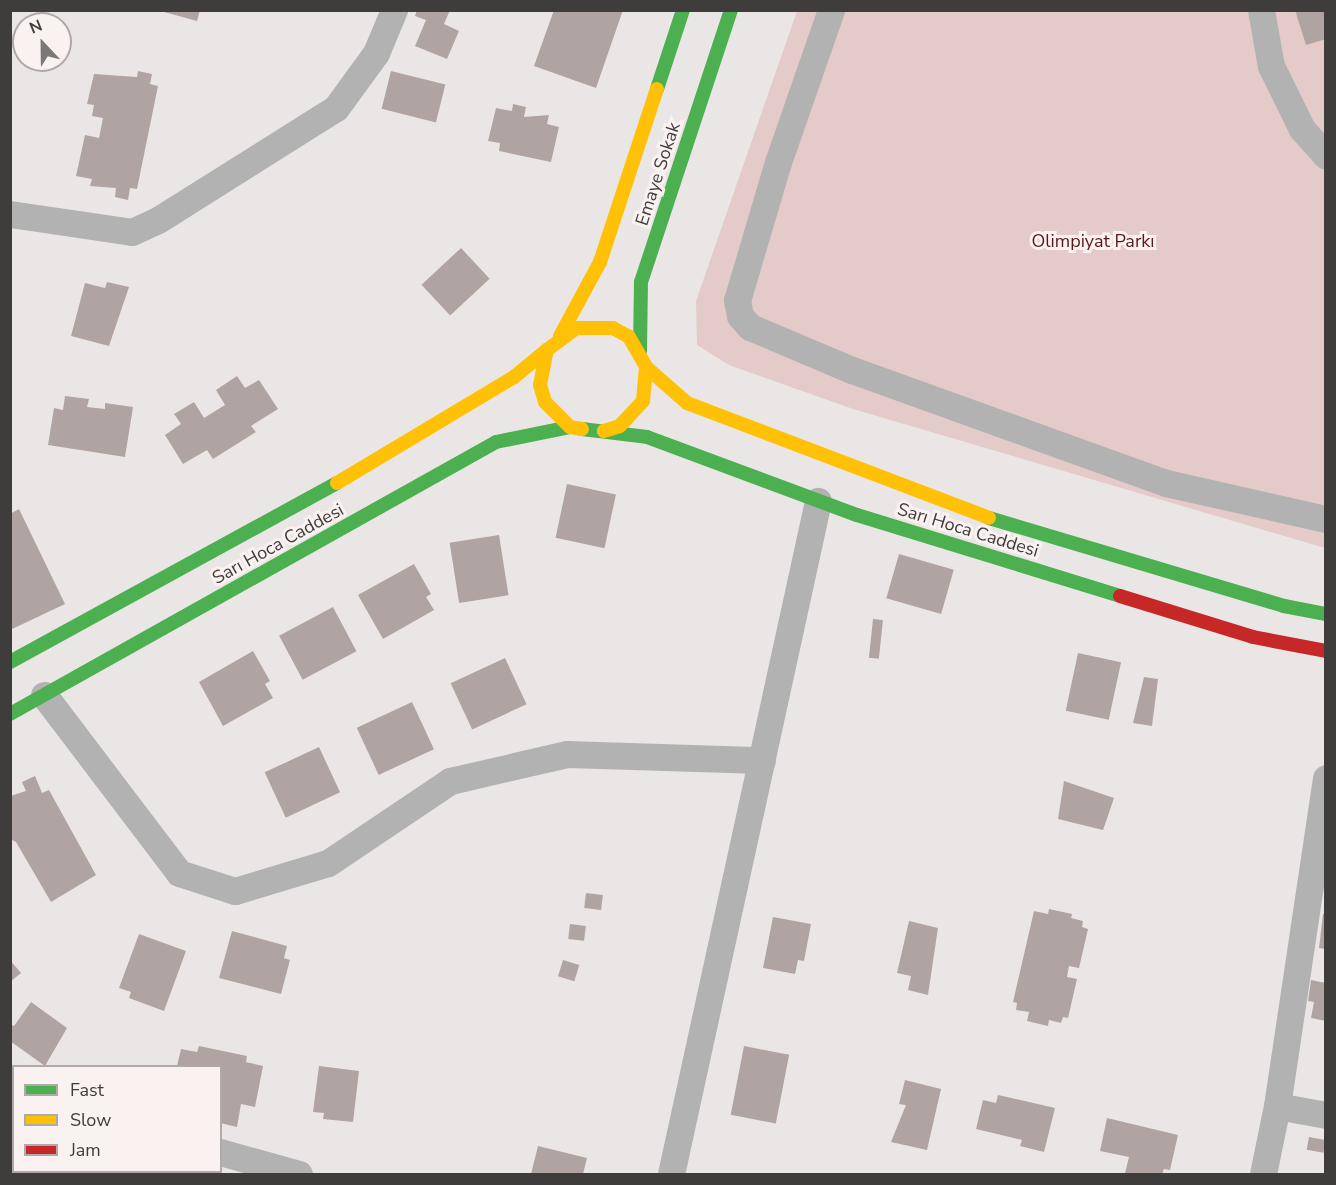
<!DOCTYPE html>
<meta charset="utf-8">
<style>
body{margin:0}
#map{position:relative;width:1336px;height:1185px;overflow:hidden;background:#ebe6e6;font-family:"Nunito Sans",sans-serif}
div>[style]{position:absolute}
.green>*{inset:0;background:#e4cac9}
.building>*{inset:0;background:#b0a4a3;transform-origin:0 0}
.street>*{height:27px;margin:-13.5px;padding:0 13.5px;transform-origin:13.5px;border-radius:13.5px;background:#b2b2b3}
.fast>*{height:14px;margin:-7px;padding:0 7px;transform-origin:7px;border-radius:7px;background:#4caf50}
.slow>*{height:14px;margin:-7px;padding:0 7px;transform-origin:7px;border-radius:7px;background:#ffc107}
.jam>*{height:14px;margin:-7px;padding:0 7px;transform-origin:7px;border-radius:7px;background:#c62828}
span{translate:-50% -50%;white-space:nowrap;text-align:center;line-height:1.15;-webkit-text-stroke:6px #faf2f1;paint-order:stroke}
.street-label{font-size:18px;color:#3f3c3c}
.park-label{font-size:18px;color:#5a191a}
.frame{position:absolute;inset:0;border:12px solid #3f3c3c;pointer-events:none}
.legend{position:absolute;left:12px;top:1065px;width:210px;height:108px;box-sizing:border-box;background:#faf2f1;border:2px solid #afa9a9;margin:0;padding:8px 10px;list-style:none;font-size:18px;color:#3f3c3c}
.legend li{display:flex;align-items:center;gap:12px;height:30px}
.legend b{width:30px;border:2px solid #afa9a9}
.north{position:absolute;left:12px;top:12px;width:60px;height:60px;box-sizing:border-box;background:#faf2f1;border:2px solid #afa9a9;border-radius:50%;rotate:338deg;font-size:16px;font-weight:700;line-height:24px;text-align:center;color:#3f3c3c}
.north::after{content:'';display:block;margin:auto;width:21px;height:27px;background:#7b7878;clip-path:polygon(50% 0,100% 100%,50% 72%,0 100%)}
</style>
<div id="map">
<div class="green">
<div style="clip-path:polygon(797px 11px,1325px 11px,1325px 548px,853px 409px,729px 365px,697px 345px,696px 301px)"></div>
</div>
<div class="building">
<div style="clip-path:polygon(157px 10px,200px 10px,197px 21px)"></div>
<div style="clip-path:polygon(417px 10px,450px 10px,444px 24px,459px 31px,447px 59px,415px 46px,426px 20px,415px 16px)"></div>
<div style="clip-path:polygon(554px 10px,623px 10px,596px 88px,534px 66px)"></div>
<div style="clip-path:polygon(1295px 10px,1326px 10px,1326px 39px,1306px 45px)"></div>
<div style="clip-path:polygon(138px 71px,152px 74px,150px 84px,158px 86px,137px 189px,130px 188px,128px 200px,115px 197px,116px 188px,90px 186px,92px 179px,76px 176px,85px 135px,99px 138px,103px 118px,92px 116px,94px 105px,87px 104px,94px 74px,137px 77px)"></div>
<div style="left:391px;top:71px;width:56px;height:39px;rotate:14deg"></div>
<div style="clip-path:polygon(513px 104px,526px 107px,524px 117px,549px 115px,547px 124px,559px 127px,551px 162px,499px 151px,500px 143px,488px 141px,496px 108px,512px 111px)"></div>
<div style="left:461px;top:248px;width:42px;height:54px;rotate:47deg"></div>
<div style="clip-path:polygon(107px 282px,129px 287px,109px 346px,71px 336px,85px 283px,105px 288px)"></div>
<div style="clip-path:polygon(237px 376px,245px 388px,259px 380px,278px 409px,251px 426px,256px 432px,213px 459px,207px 450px,183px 464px,165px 435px,181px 424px,174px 414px,194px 402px,204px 418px,225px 405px,216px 390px)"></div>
<div style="clip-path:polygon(65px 396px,89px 399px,87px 407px,105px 409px,105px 403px,133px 407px,125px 457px,48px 445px,54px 408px,63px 410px)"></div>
<div style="left:567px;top:484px;width:50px;height:55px;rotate:12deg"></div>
<div style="clip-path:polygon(19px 509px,65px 604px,10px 630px,10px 514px)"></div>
<div style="left:499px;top:535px;width:61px;height:50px;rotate:81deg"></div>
<div style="left:899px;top:554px;width:57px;height:46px;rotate:16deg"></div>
<div style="clip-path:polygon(414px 564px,431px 594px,426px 597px,434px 610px,383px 639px,358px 595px)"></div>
<div style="left:333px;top:607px;width:50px;height:61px;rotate:62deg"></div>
<div style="left:873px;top:619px;width:10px;height:39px;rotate:6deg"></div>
<div style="clip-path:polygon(253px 651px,270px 681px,265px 684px,273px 698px,223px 726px,199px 682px)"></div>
<div style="left:1078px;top:653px;width:44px;height:59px;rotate:12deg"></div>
<div style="left:505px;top:658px;width:51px;height:60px;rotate:65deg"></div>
<div style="clip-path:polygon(1144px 677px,1158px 679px,1152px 726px,1133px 723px)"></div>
<div style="left:412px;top:702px;width:52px;height:61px;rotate:65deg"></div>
<div style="left:319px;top:747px;width:50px;height:60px;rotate:65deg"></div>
<div style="clip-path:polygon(35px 776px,42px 793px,49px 790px,96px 875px,51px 902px,16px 842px,10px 839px,10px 796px,26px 791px,22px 782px)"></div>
<div style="clip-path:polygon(1064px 781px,1114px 798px,1103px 830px,1058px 819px)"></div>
<div style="left:586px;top:893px;width:17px;height:15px;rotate:7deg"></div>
<div style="clip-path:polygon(1049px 909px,1072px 914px,1071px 918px,1083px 921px,1082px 927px,1088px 929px,1079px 968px,1069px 966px,1067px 977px,1077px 979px,1068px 1018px,1063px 1017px,1061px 1023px,1049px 1020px,1048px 1026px,1027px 1021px,1029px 1012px,1016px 1010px,1017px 1003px,1013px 1002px,1034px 911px,1048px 914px)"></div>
<div style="clip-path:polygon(1323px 914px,1326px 914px,1326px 949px,1319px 948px)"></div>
<div style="clip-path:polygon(773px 917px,811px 924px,804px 961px,798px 960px,795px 974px,763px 968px)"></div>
<div style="clip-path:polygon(909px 921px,938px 928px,928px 995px,908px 990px,911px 976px,897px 973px)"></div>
<div style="left:570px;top:924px;width:16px;height:15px;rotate:7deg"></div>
<div style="clip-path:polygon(232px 931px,287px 946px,284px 958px,290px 960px,281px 994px,219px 978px)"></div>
<div style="clip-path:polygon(139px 934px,186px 951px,164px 1011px,129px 998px,131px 992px,119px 988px)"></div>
<div style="clip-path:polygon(10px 960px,21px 973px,10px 982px)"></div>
<div style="left:563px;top:960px;width:17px;height:17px;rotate:17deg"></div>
<div style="clip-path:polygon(1311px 980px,1326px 983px,1326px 1021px,1311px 1018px,1314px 1002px,1308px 1001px)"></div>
<div style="clip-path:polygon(31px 1002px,67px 1028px,45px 1066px,10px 1041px,10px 1024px,14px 1026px)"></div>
<div style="clip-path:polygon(199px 1046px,247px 1056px,246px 1062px,263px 1066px,255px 1107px,241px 1104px,237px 1127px,220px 1123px,220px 1066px,177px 1066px,181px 1049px,197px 1052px)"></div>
<div style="left:744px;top:1046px;width:46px;height:70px;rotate:11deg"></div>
<div style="clip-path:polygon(319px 1066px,359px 1071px,353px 1122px,323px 1119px,324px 1113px,313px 1112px)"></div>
<div style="clip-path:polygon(905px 1080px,941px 1089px,927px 1150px,891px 1142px,906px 1105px,899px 1104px)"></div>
<div style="clip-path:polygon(998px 1095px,1055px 1108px,1044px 1152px,1020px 1146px,1022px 1140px,976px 1129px,983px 1100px,996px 1103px)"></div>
<div style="clip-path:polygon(1107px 1118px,1178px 1135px,1170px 1170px,1164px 1169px,1162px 1174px,1116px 1174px,1125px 1173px,1129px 1157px,1100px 1151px)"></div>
<div style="left:1309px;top:1137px;width:17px;height:13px;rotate:10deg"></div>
<div style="clip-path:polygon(538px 1146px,587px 1158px,583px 1174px,531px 1174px)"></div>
</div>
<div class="street">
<div style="left:831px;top:10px;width:161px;rotate:109.2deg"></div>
<div style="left:778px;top:162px;width:144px;rotate:106.5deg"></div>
<div style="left:737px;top:300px;width:16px;rotate:79deg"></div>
<div style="left:740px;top:316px;width:15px;rotate:48deg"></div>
<div style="left:750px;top:327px;width:111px;rotate:22.9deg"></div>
<div style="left:852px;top:370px;width:334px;rotate:19.8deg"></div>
<div style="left:1166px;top:483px;width:164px;rotate:12.7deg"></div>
<div style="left:1261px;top:10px;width:57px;rotate:79.9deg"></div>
<div style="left:1271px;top:66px;width:70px;rotate:63.8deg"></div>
<div style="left:1302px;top:129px;width:36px;rotate:48deg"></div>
<div style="left:10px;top:214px;width:123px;rotate:8.4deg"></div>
<div style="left:132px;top:232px;width:29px;rotate:-25deg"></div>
<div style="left:158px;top:220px;width:210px;rotate:-32.2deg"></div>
<div style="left:336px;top:108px;width:68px;rotate:-54deg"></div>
<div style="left:376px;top:53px;width:47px;rotate:-67.3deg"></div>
<div style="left:44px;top:695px;width:223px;rotate:52.8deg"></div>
<div style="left:179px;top:873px;width:59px;rotate:17.8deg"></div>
<div style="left:235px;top:891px;width:97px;rotate:-16.8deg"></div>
<div style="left:328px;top:863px;width:147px;rotate:-33.9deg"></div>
<div style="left:450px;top:781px;width:120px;rotate:-13deg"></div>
<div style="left:567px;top:754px;width:195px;rotate:1.8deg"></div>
<div style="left:1326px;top:778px;width:332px;rotate:98.5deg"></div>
<div style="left:1277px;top:1106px;width:50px;rotate:10.4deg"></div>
<div style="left:10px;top:1108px;width:4px"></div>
<div style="left:220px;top:1152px;width:82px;rotate:15.6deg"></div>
<div style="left:671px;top:1174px;width:689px;rotate:-77.68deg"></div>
<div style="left:1263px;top:1174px;width:69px;rotate:-78.4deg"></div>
</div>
<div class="fast">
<div style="left:657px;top:89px;width:83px;rotate:-71.8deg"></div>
<div style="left:640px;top:351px;width:69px;rotate:-89.2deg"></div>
<div style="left:641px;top:282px;width:287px;rotate:-71.7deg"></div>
<div style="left:582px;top:429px;width:65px;rotate:7deg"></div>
<div style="left:647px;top:437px;width:224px;rotate:20.4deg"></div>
<div style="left:857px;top:515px;width:275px;rotate:17.1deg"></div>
<div style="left:989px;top:518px;width:308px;rotate:16.6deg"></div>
<div style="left:1284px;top:606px;width:43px;rotate:10.8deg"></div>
<div style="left:10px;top:662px;width:373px;rotate:-28.7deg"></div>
<div style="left:10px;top:714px;width:557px;rotate:-29.23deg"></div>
<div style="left:496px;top:442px;width:76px;rotate:-11.5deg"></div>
</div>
<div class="slow">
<div style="left:560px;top:336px;width:84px;rotate:-61.6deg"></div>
<div style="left:600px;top:262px;width:182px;rotate:-71.8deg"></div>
<div style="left:646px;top:367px;width:55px;rotate:41.3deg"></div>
<div style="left:687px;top:403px;width:323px;rotate:20.8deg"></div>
<div style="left:582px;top:429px;width:12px;rotate:-171deg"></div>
<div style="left:570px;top:427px;width:35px;rotate:-135deg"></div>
<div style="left:545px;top:402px;width:18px;rotate:-106deg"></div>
<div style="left:540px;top:385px;width:36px;rotate:-79deg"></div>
<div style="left:547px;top:350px;width:36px;rotate:-37deg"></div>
<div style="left:576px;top:328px;width:37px"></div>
<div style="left:613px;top:328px;width:18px;rotate:29deg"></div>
<div style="left:629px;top:337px;width:34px;rotate:60deg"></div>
<div style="left:646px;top:367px;width:34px;rotate:95deg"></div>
<div style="left:643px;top:401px;width:34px;rotate:133deg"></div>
<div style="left:620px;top:426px;width:17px;rotate:163deg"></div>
<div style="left:337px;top:483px;width:206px;rotate:-30.9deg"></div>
<div style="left:514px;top:377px;width:43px;rotate:-39.3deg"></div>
</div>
<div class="jam">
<div style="left:1120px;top:596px;width:139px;rotate:17.1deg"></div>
<div style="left:1253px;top:637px;width:74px;rotate:10.9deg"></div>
</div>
<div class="street-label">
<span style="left:658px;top:174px;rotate:-72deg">Emaye Sokak</span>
<span style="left:968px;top:530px;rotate:17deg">Sarı Hoca Caddesi</span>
<span style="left:278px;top:544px;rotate:-29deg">Sarı Hoca Caddesi</span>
</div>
<div class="park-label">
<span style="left:1093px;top:241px">Olimpiyat Parkı</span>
</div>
<div class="frame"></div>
<ul class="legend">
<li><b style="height:8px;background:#4caf50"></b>Fast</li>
<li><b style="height:8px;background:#ffc107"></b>Slow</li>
<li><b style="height:8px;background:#c62828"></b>Jam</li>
</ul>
<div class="north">N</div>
</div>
